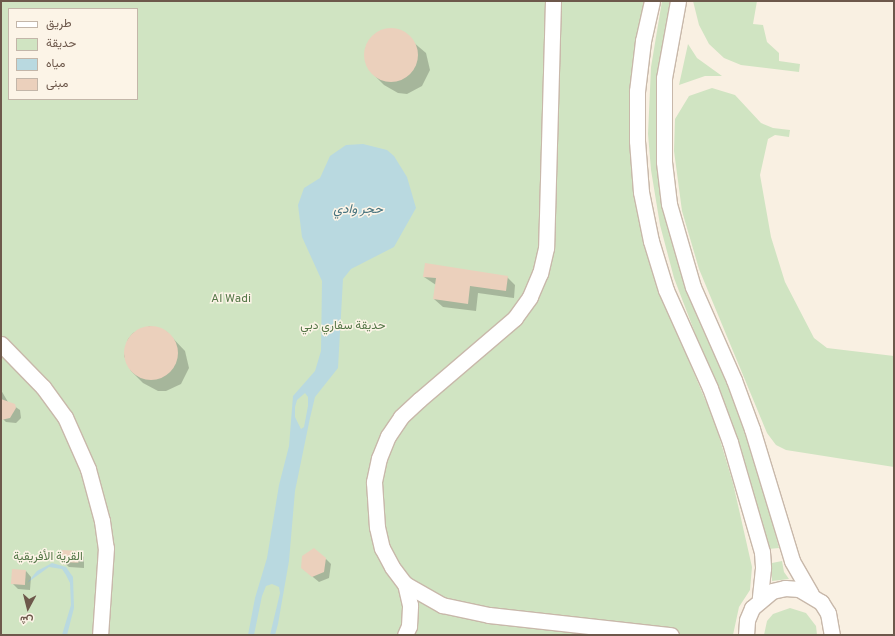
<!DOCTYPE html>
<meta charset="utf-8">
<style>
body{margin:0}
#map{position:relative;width:895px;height:636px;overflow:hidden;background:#f9f0e2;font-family:Overpass,Vazirmatn,sans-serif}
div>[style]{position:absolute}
.green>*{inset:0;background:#d0e4c2}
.water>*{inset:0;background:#b9d9e0}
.shadow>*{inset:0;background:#0003}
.building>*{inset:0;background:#ebd0bc;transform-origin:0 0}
.round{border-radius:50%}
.roads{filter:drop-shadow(1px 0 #c8b8aa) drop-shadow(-1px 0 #c8b8aa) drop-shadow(0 1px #c8b8aa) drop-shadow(0 -1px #c8b8aa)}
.street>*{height:15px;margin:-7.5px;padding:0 7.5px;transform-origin:7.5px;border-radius:7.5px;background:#fff}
span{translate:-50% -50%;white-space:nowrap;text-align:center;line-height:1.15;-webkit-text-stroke:3px #fcf4e7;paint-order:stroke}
.park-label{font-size:12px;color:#557748}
.water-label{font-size:13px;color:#48747f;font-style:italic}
.frame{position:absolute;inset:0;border:2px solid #6d584b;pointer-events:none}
.legend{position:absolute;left:8px;top:8px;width:130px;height:92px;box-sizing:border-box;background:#fcf4e7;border:1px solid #c3b6a9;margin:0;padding:5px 7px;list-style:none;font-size:12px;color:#6d584b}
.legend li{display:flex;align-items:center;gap:8px;height:20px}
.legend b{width:20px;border:1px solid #c3b6a9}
.north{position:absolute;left:8px;top:588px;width:40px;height:40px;-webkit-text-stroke:3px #fcf4e7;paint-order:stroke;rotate:187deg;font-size:11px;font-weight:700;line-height:16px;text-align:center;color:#6d584b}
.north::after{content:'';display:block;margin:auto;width:14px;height:18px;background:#6d584b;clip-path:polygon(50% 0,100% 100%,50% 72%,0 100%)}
</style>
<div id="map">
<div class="green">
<div style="clip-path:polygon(evenodd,1px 1px,646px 1px,633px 87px,665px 304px,715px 423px,733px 483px,752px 567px,750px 590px,739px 607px,733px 635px,1px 635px,1px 1px,9px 9px,137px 9px,137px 99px,9px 99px,9px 9px)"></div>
<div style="clip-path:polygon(662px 1px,675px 1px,661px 171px,757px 463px,779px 548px,768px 549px,748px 472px,674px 278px,660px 225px,651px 170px,648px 134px,651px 67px)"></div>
<div style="clip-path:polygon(693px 1px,757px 1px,753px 24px,763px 25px,767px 42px,779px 53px,779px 61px,800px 64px,799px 72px,741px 65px,724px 58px,709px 44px,699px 25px)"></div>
<div style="clip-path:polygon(688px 44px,697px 58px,722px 76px,705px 76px,679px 85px)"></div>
<div style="clip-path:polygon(712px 88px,735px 95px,761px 123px,773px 128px,790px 130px,789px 137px,775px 135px,768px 139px,760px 175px,771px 237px,785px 282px,814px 338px,827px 348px,894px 356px,894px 467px,786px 450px,776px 445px,767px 433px,699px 269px,682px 211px,674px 151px,675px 119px,689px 96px)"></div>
<div style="clip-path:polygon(782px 561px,784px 572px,789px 579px,772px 581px,772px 563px)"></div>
<div style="clip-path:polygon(790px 608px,806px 613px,816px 626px,817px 635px,764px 635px,767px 621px,773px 614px)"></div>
</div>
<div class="water">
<div style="clip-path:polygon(evenodd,363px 144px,387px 150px,394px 156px,407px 177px,416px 208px,394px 247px,351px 269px,343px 279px,338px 368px,315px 397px,310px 418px,295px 491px,289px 561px,278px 624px,275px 635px,270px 635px,280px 593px,279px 587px,272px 584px,266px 586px,262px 596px,254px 635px,248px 635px,255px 598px,267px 558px,279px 485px,289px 446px,293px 396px,315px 371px,321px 351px,322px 281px,302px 237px,298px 205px,304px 188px,320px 178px,330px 156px,346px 145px,363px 144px,305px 393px,308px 397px,308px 406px,304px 427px,301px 429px,295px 417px,295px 407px,297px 400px,305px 393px)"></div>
<div style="clip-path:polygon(52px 563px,66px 567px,73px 577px,74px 608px,67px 635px,62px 635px,71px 605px,70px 583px,66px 575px,62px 569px,49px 567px,27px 583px,37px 571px)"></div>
</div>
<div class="shadow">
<div style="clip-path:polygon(390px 29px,399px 30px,426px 53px,430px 70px,422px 86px,407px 94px,398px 93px,384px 85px,372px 73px,365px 58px,365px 49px,374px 35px)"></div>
<div style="clip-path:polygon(424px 277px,507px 277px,515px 285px,514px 298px,478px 293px,476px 311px,443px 307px,434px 299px,436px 285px)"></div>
<div style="clip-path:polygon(150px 326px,167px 332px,185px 351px,189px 368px,181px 384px,166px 391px,158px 391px,143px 383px,131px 371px,124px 356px,128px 339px,133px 333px)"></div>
<div style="clip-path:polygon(1px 390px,8px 402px,20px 410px,21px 418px,16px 423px,6px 422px,1px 417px)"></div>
<div style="clip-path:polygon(79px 552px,84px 557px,84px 568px,69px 567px,63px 562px)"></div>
<div style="clip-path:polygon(326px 559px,331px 564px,329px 578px,319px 582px,302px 568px)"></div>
<div style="clip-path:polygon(26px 571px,31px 577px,30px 590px,18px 589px,12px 583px)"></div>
</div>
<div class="building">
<div class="round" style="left:364px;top:28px;width:54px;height:54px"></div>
<div style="clip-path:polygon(425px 263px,508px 276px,506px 291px,470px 286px,468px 304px,433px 299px,436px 278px,423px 277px)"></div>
<div class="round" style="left:124px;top:326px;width:54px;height:54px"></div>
<div style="clip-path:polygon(1px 399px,15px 404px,16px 408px,10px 418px,1px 420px)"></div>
<div style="clip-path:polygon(314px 548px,326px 558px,324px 572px,312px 577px,301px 568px,302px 556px)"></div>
<div style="left:62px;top:550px;width:17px;height:12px;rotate:3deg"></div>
<div style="left:12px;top:569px;width:14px;height:15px;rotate:4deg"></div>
</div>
<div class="roads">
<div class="street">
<div style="left:553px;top:1px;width:247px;rotate:91.6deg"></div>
<div style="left:546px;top:248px;width:26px;rotate:103deg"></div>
<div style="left:540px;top:273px;width:26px;rotate:113deg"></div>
<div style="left:530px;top:297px;width:26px;rotate:126deg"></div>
<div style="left:515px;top:318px;width:126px;rotate:139.5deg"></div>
<div style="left:419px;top:400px;width:25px;rotate:137deg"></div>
<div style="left:401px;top:417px;width:23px;rotate:124deg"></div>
<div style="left:388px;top:436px;width:24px;rotate:112deg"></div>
<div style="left:379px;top:458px;width:25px;rotate:102deg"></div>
<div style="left:374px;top:482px;width:45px;rotate:86.2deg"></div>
<div style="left:377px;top:527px;width:22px;rotate:77deg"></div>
<div style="left:382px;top:548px;width:21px;rotate:62deg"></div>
<div style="left:392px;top:567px;width:21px;rotate:53deg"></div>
<div style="left:405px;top:584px;width:43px;rotate:29.6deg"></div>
<div style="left:442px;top:605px;width:48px;rotate:12deg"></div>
<div style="left:489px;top:615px;width:183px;rotate:6.3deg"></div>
<div style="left:652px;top:1px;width:41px;rotate:102.7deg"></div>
<div style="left:643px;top:41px;width:50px;rotate:96.8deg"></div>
<div style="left:637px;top:91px;width:50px;rotate:90deg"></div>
<div style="left:637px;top:141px;width:51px;rotate:85.5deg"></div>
<div style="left:641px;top:192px;width:50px;rotate:78.5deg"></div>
<div style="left:651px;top:241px;width:51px;rotate:73deg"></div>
<div style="left:666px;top:290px;width:107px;rotate:65.8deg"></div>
<div style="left:710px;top:388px;width:58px;rotate:69.7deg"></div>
<div style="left:730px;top:442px;width:115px;rotate:73.8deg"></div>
<div style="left:762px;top:552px;width:16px;rotate:86deg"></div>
<div style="left:763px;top:568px;width:30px;rotate:96deg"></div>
<div style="left:678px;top:1px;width:78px;rotate:100.3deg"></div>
<div style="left:664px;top:78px;width:84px;rotate:90deg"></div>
<div style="left:664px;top:162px;width:42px;rotate:83.2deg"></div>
<div style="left:669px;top:204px;width:86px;rotate:73.9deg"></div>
<div style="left:693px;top:287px;width:102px;rotate:66.2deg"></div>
<div style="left:734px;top:380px;width:52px;rotate:69.8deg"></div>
<div style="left:752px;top:429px;width:138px;rotate:73.1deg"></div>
<div style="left:792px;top:561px;width:38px;rotate:60deg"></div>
<div style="left:1px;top:344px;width:60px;rotate:45.7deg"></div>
<div style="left:43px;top:387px;width:37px;rotate:54deg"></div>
<div style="left:65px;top:417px;width:57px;rotate:66.1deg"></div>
<div style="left:88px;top:469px;width:54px;rotate:74.9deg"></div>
<div style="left:102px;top:521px;width:27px;rotate:82deg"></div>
<div style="left:106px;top:548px;width:87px;rotate:93.9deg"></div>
<div style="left:405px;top:635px;width:10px;rotate:-66deg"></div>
<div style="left:409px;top:626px;width:21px;rotate:-87deg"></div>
<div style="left:410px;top:605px;width:22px;rotate:-103deg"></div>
<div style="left:746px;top:635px;width:15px;rotate:-86deg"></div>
<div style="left:747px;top:620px;width:13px;rotate:-67deg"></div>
<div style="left:752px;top:608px;width:26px;rotate:-40deg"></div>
<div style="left:772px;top:591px;width:13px;rotate:-13deg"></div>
<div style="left:785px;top:588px;width:14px;rotate:4deg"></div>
<div style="left:799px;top:589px;width:26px;rotate:31deg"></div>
<div style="left:821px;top:602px;width:13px;rotate:58deg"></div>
<div style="left:828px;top:613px;width:22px;rotate:80deg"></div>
</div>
</div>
<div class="park-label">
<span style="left:231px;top:300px">Al Wadi</span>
<span style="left:343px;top:327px">حديقة سفاري دبي</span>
<span style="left:48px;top:558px">القرية الأفريقية</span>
</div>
<div class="water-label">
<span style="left:358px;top:210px">حجر وادي</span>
</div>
<div class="frame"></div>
<ul class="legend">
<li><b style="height:5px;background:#fff"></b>طريق</li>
<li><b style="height:11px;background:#d0e4c2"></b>حديقة</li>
<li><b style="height:11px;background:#b9d9e0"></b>مياه</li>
<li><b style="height:11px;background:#ebd0bc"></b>مبنى</li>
</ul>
<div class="north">ش</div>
</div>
